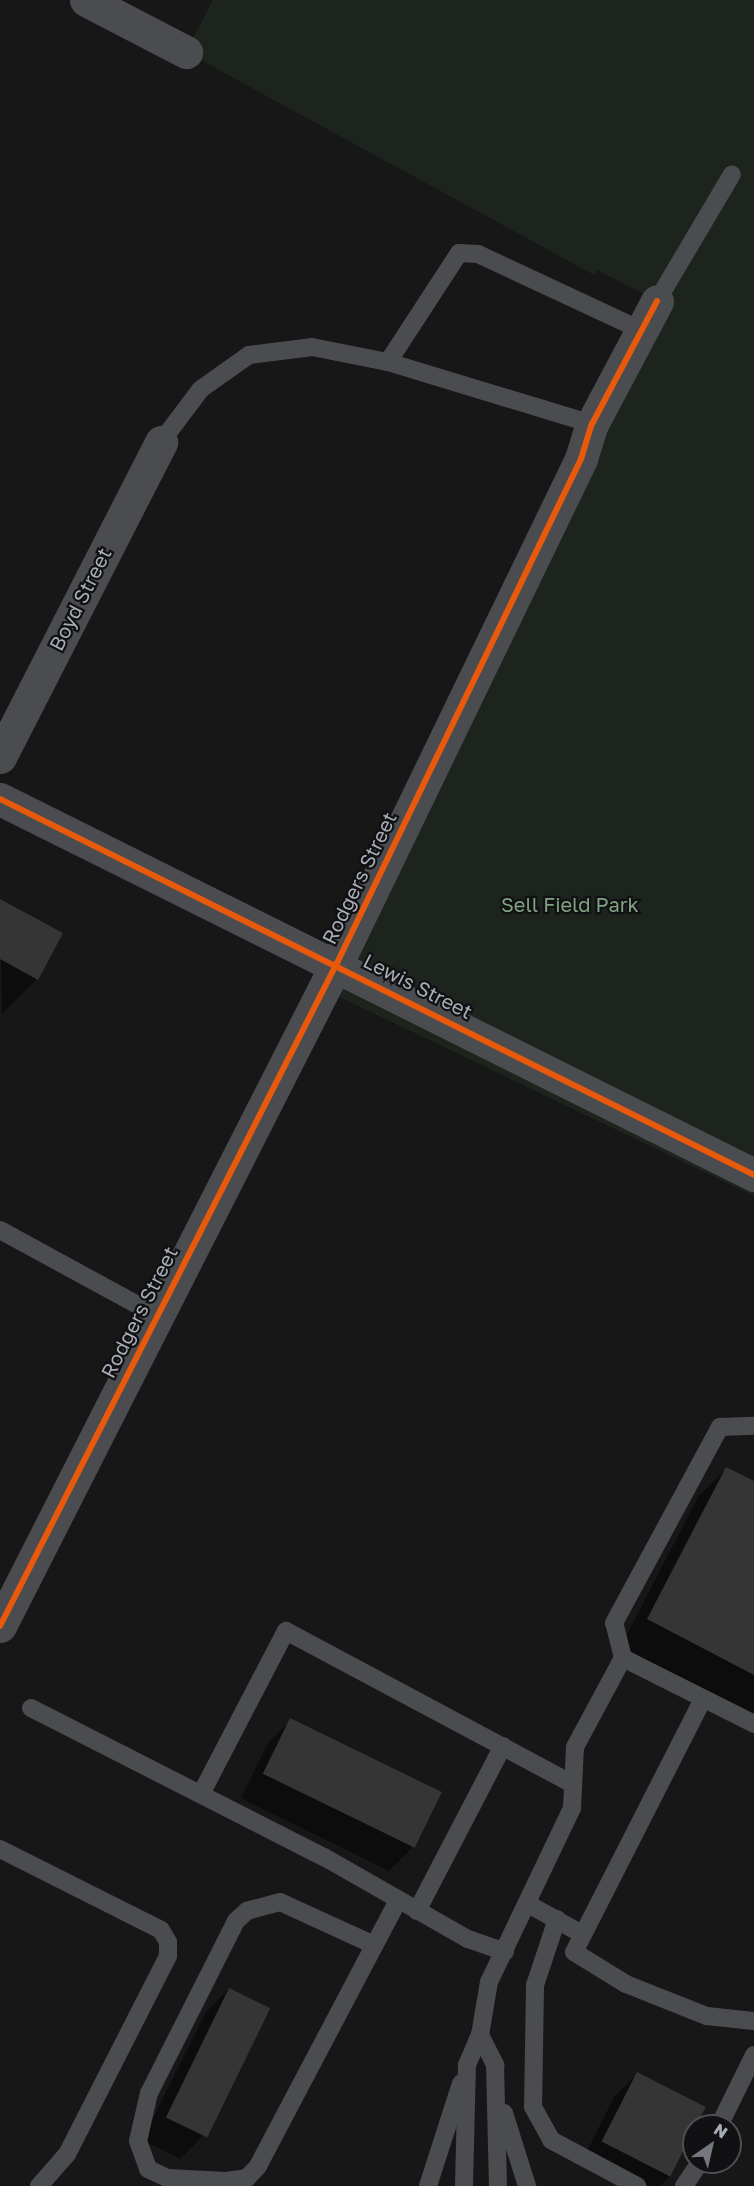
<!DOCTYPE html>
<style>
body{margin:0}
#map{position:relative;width:754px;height:2186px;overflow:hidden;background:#171717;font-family:"Golos Text",sans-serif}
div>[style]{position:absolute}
.green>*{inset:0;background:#1d241e}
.shadow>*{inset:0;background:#0007}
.building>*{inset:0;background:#353536;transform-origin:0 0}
.lane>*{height:18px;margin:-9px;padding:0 9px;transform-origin:9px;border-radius:9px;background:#4b4c50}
.street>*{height:33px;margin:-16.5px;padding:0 16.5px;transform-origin:16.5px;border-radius:16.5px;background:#4b4c50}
.cycleway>*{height:6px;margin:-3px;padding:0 3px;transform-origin:3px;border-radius:3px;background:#e8590c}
span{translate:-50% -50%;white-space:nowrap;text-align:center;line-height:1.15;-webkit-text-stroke:4.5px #111113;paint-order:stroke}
.street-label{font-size:20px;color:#a8adb8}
.park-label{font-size:20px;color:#7fa381}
.north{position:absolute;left:682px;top:2114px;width:60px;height:60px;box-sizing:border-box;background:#111113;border:2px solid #4d4f55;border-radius:50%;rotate:34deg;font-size:16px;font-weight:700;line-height:24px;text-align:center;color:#a8adb8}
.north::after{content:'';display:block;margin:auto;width:21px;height:27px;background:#757880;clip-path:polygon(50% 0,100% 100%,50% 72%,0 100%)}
</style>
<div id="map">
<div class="green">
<div style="clip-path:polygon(213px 0,754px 0,754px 1196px,323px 989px,657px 301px,597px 270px,594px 275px,186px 52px)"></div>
</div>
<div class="shadow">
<div style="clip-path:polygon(0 899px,61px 933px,37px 979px,2px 1014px)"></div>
<div style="clip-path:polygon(726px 1469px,754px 1483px,754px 1717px,620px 1648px,698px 1497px)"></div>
<div style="clip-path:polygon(291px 1720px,412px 1848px,389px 1871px,241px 1798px,268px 1743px)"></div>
<div style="clip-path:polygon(229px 1989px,268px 2009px,203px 2136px,180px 2159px,142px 2140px,206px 2012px)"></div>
<div style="clip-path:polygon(637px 2074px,670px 2176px,660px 2186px,622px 2186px,580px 2165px,614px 2097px)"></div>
</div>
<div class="building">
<div style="clip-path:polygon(0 899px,63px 933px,38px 980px,0 959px)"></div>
<div style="clip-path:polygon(726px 1467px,754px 1481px,754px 1675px,647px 1619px)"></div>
<div style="left:290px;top:1718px;width:169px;height:62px;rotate:26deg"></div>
<div style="left:229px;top:1988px;width:46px;height:144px;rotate:26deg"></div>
<div style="left:637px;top:2072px;width:77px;height:78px;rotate:27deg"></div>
</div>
<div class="lane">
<div style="left:657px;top:301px;width:147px;rotate:-59.4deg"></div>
<div style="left:388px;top:362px;width:130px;rotate:-56.9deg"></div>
<div style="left:459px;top:253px;width:19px;rotate:3deg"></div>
<div style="left:478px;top:254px;width:180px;rotate:25deg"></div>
<div style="left:161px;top:442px;width:66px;rotate:-53deg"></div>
<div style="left:201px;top:389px;width:59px;rotate:-35.3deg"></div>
<div style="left:249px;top:355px;width:64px;rotate:-7.2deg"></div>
<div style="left:312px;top:347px;width:77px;rotate:11.2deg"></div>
<div style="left:388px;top:362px;width:213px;rotate:16.9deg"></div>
<div style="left:0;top:1230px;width:178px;rotate:28.6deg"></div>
<div style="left:623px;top:1658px;width:36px;rotate:-104deg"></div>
<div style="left:614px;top:1623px;width:223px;rotate:-61.6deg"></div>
<div style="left:720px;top:1427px;width:34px;rotate:-2deg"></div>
<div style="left:703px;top:1699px;width:284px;rotate:117deg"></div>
<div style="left:574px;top:1952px;width:61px;rotate:31.6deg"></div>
<div style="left:626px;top:1984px;width:87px;rotate:21.6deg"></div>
<div style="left:707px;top:2016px;width:47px;rotate:6.1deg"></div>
<div style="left:31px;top:1708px;width:329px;rotate:27deg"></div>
<div style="left:324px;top:1857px;width:166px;rotate:29.7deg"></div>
<div style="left:468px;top:1939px;width:39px;rotate:19deg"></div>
<div style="left:201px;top:1794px;width:184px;rotate:-62.5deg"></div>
<div style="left:286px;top:1631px;width:325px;rotate:28.1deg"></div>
<div style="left:0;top:1849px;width:180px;rotate:26.7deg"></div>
<div style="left:161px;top:1930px;width:14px;rotate:60deg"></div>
<div style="left:168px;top:1942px;width:14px;rotate:90deg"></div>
<div style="left:168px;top:1956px;width:222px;rotate:117deg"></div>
<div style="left:67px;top:2154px;width:43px;rotate:131.2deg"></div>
<div style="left:528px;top:1904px;width:62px;rotate:29.1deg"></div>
<div style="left:417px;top:1911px;width:186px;rotate:-62.5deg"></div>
<div style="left:557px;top:1919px;width:70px;rotate:108.4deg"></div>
<div style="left:535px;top:1985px;width:122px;rotate:90.9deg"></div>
<div style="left:533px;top:2107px;width:38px;rotate:61deg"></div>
<div style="left:551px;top:2140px;width:98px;rotate:28.1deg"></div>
<div style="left:374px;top:1945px;width:103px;rotate:-155.4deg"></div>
<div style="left:280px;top:1902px;width:34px;rotate:165deg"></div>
<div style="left:247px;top:1911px;width:15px;rotate:138deg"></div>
<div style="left:236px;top:1921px;width:193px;rotate:116.8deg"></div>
<div style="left:149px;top:2093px;width:49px;rotate:102.9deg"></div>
<div style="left:138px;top:2141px;width:30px;rotate:70deg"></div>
<div style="left:148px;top:2169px;width:21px;rotate:25deg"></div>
<div style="left:167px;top:2178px;width:59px;rotate:2.9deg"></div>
<div style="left:226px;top:2181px;width:21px;rotate:-8deg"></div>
<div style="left:247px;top:2178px;width:16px;rotate:-47deg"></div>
<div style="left:258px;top:2166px;width:301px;rotate:-62.2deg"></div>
<div style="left:480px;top:2035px;width:34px;rotate:63deg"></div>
<div style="left:495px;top:2065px;width:121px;rotate:88.6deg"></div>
<div style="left:504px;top:2113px;width:77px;rotate:72.5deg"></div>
<div style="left:719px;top:2126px;width:79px;rotate:-63.8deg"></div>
<div style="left:428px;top:2186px;width:108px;rotate:-72.2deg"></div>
<div style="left:464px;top:2186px;width:121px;rotate:-88.6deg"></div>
<div style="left:467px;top:2065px;width:33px;rotate:-67deg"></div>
<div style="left:480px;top:2035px;width:54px;rotate:-80.4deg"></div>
<div style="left:489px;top:1982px;width:193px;rotate:-64.5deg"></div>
<div style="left:572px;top:1808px;width:61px;rotate:-87.2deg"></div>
<div style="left:575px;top:1747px;width:101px;rotate:-61.7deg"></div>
<div style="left:623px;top:1658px;width:147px;rotate:26.7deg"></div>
<div style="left:684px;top:2186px;width:29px;rotate:-56deg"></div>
</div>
<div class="street">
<div style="left:86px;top:0;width:113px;rotate:27.5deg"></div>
<div style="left:0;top:757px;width:354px;rotate:-62.9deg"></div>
<div style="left:0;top:799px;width:843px;rotate:26.5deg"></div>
<div style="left:0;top:1626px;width:744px;rotate:-63.06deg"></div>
<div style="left:337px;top:963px;width:560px;rotate:-64.17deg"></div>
<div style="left:581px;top:459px;width:37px;rotate:-73deg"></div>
<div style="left:592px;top:424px;width:139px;rotate:-62.1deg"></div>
</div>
<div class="cycleway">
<div style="left:0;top:799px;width:843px;rotate:26.5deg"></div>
<div style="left:0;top:1626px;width:744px;rotate:-63.06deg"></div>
<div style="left:337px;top:963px;width:560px;rotate:-64.17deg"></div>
<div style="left:581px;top:459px;width:37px;rotate:-73deg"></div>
<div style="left:592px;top:424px;width:139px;rotate:-62.1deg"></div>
</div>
<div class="street-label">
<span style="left:80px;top:599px;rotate:-63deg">Boyd Street</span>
<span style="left:359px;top:878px;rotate:-64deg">Rodgers Street</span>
<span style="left:418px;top:986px;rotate:27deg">Lewis Street</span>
<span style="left:139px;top:1312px;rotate:-63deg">Rodgers Street</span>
</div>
<div class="park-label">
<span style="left:570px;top:904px">Sell Field Park</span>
</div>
<div class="north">N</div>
</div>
